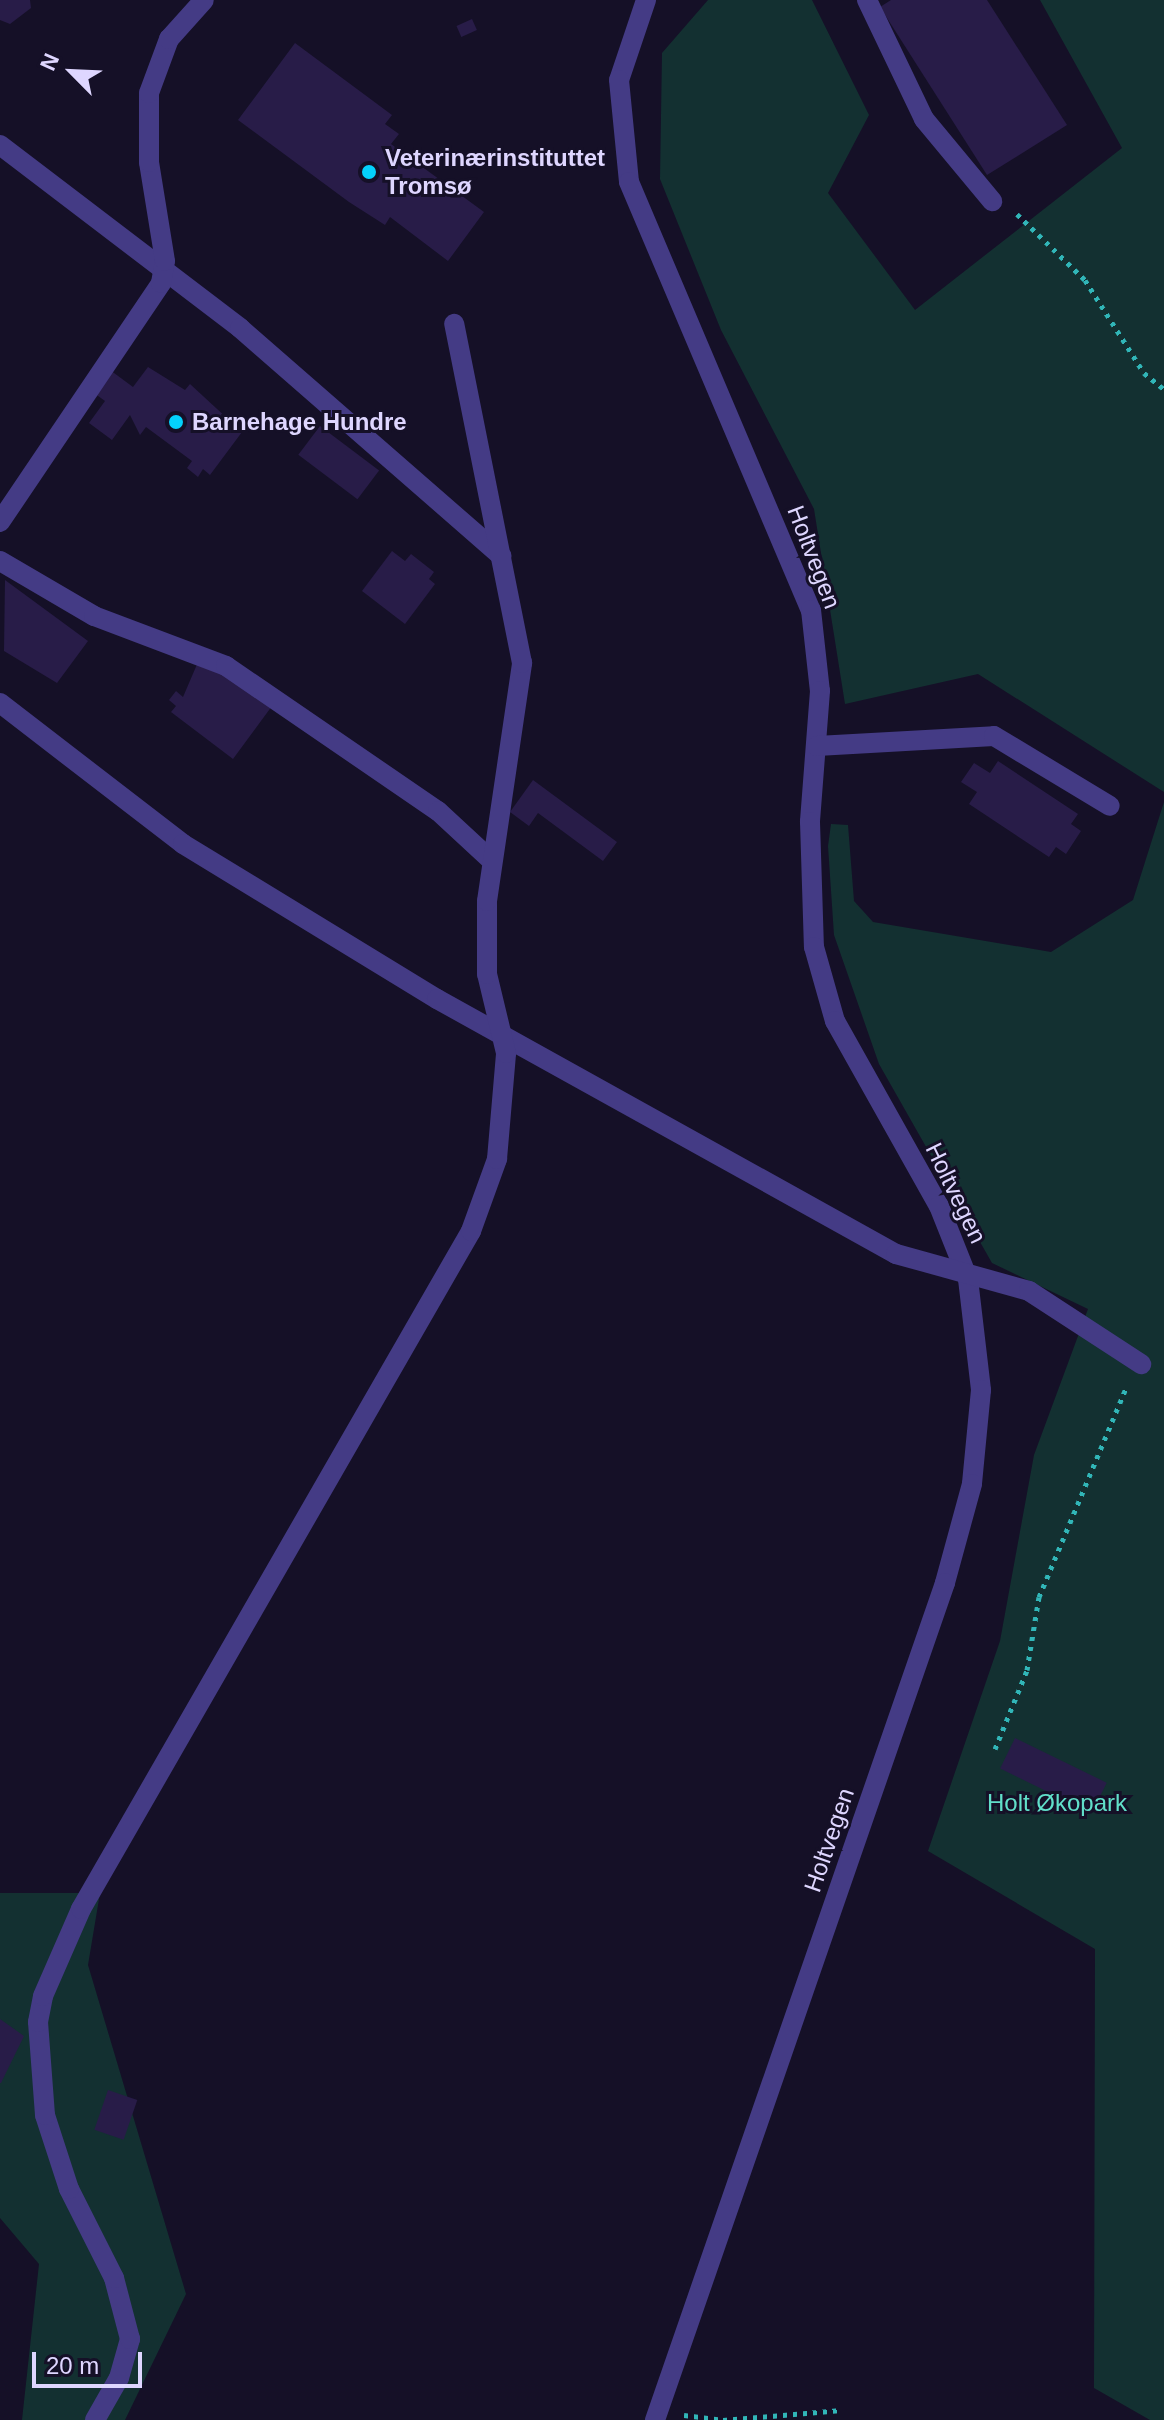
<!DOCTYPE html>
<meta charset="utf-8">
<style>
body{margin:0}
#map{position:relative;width:1164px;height:2420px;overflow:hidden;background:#151027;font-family:Helvetica,sans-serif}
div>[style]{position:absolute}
.green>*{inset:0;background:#133031}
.building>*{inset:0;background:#281c48;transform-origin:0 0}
.path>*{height:5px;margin-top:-2.5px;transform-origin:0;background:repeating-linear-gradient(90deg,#31b6b8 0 4px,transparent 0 10px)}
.minor>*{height:20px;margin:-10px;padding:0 10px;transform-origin:10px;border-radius:10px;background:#443b85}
.dots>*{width:22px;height:22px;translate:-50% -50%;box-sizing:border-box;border:4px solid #151027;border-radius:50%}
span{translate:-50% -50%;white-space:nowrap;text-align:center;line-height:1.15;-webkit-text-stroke:6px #151027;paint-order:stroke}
.poi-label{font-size:24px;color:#ded6ff;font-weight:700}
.left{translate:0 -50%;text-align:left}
.street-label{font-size:24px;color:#ded6ff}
.park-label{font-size:24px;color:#61dfc9}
.north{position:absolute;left:32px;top:32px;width:80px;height:80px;-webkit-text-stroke:6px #151027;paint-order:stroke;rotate:294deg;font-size:22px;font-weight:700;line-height:32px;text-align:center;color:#ded6ff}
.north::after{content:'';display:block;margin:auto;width:28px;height:36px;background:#ded6ff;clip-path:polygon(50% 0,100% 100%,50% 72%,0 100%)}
.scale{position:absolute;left:32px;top:2352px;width:110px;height:36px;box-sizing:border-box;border:4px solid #ded6ff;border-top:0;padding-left:10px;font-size:24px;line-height:28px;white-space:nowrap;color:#ded6ff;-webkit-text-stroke:6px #151027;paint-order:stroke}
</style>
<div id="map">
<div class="green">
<div style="clip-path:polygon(708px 0,812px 0,869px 115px,828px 193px,915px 310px,1122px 148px,1040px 0,1164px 0,1164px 792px,978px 674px,845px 704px,814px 509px,721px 330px,660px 179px,662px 53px)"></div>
<div style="clip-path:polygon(1164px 802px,1164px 2420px,1150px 2420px,1094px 2388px,1095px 1949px,928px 1851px,1000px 1641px,1034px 1455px,1088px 1309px,992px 1263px,879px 1064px,834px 935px,828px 846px,831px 824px,848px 825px,854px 901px,873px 922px,1051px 952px,1133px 900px)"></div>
<div style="clip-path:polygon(0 1893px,100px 1893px,88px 1965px,186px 2294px,125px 2420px,22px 2420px,39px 2264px,0 2218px)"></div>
</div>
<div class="building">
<div style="clip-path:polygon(0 0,30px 0,31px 8px,10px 24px,0 20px)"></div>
<div style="clip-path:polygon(891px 0,987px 0,1067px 125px,987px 175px,880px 7px)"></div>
<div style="left:472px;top:19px;width:12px;height:17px;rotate:66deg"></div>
<div style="clip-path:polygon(295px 43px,392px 115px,385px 124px,399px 134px,391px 144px,484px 212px,448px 261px,390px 217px,385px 225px,349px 202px,238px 120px)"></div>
<div style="clip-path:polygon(148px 367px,185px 390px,190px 384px,242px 432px,210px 475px,203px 469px,198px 477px,187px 468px,192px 461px,146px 427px,140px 435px,130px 415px,112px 440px,89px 423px,105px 401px,94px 393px,110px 370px,133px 387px)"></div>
<div style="left:320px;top:426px;width:74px;height:36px;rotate:37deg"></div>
<div style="clip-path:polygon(392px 551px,405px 561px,411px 554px,434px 572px,429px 579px,435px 584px,405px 624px,362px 591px)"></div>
<div style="clip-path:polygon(5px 580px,88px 641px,57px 683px,4px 651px)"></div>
<div style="clip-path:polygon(211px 660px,272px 706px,233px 759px,171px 712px,176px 706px,169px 700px,176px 691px,183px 697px,198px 662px)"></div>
<div style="clip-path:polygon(998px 761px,1078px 814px,1071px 824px,1081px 831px,1066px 854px,1056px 847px,1049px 857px,969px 804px,977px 792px,961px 782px,974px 763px,990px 773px)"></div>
<div style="clip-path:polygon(533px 780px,617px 842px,603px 861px,538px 813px,529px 826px,510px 812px)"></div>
<div style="left:1015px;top:1738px;width:102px;height:34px;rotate:26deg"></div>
<div style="clip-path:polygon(0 2019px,24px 2036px,1px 2083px,0 2083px)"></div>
<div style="left:108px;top:2090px;width:31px;height:42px;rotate:19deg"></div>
</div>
<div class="path">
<div style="left:1017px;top:214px;width:95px;rotate:44.1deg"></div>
<div style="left:1085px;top:280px;width:110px;rotate:57.6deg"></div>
<div style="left:1144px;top:373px;width:26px;rotate:39deg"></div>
<div style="left:995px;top:1749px;width:85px;rotate:-67.9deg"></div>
<div style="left:1027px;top:1670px;width:74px;rotate:-80.7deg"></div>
<div style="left:1039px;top:1597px;width:226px;rotate:-67.4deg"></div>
<div style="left:684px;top:2415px;width:38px;rotate:7deg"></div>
<div style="left:723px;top:2420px;width:119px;rotate:-4.8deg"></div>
</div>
<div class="minor">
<div style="left:646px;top:0;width:84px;rotate:108.6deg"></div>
<div style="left:619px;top:80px;width:102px;rotate:84.4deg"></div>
<div style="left:629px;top:182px;width:465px;rotate:67deg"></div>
<div style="left:811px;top:610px;width:81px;rotate:83.7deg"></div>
<div style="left:820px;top:691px;width:131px;rotate:94.4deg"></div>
<div style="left:810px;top:822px;width:125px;rotate:88.2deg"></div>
<div style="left:814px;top:947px;width:77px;rotate:74.2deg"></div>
<div style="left:835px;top:1021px;width:212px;rotate:60.7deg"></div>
<div style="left:939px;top:1206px;width:79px;rotate:68.3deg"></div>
<div style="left:968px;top:1279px;width:112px;rotate:83.3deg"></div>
<div style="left:981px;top:1390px;width:94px;rotate:95.5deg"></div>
<div style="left:972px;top:1484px;width:103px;rotate:105.3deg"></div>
<div style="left:945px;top:1583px;width:886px;rotate:109.11deg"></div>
<div style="left:867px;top:0;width:132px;rotate:64.4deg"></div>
<div style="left:924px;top:119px;width:107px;rotate:50.3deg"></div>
<div style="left:0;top:145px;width:302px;rotate:37.3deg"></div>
<div style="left:240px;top:328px;width:347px;rotate:41.1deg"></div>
<div style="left:0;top:522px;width:288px;rotate:-56deg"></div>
<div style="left:161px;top:283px;width:22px;rotate:-80deg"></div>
<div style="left:165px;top:261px;width:100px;rotate:-99.2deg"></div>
<div style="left:149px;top:162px;width:69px;rotate:-90deg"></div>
<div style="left:149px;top:93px;width:58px;rotate:-69.7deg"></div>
<div style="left:169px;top:39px;width:52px;rotate:-48.1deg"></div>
<div style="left:0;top:561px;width:109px;rotate:30.3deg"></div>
<div style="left:94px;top:616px;width:141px;rotate:20.7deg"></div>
<div style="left:226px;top:666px;width:257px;rotate:34.4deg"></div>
<div style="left:438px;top:811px;width:74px;rotate:42.8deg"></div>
<div style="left:0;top:703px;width:231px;rotate:37.6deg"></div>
<div style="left:183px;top:844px;width:298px;rotate:31.4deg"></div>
<div style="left:437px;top:999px;width:525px;rotate:29.05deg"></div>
<div style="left:896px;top:1254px;width:138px;rotate:15.5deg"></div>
<div style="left:1029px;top:1291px;width:134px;rotate:33.1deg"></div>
<div style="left:817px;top:746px;width:177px;rotate:-3.2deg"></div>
<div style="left:994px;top:736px;width:135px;rotate:31.1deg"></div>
<div style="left:95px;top:2420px;width:48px;rotate:-60.3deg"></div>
<div style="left:119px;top:2378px;width:41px;rotate:-74.2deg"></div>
<div style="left:130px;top:2339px;width:63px;rotate:-104.7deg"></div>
<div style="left:114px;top:2278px;width:100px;rotate:-116.8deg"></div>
<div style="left:69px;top:2189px;width:78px;rotate:-108deg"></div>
<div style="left:45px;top:2115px;width:93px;rotate:-94.3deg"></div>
<div style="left:38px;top:2022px;width:26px;rotate:-79deg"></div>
<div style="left:43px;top:1996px;width:95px;rotate:-66.4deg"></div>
<div style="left:81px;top:1909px;width:782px;rotate:-60.09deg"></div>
<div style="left:471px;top:1231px;width:77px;rotate:-70.1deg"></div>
<div style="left:497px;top:1159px;width:106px;rotate:-85.1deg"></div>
<div style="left:506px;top:1053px;width:81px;rotate:-103.5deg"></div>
<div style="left:487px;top:974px;width:73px;rotate:-90deg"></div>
<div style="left:487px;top:901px;width:241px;rotate:-81.6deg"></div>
<div style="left:522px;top:663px;width:346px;rotate:-101.3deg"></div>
</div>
<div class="dots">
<div style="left:369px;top:172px;background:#04d1fc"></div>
<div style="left:176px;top:422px;background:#04d1fc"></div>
</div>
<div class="poi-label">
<span class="left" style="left:385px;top:172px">Veterinærinstituttet<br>Tromsø</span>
<span class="left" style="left:192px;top:422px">Barnehage Hundre</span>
</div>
<div class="street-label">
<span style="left:814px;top:557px;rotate:69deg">Holtvegen</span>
<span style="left:956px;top:1193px;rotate:64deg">Holtvegen</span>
<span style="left:829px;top:1840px;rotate:-71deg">Holtvegen</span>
</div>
<div class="park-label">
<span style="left:1057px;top:1803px">Holt Økopark</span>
</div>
<div class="north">N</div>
<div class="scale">20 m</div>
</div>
